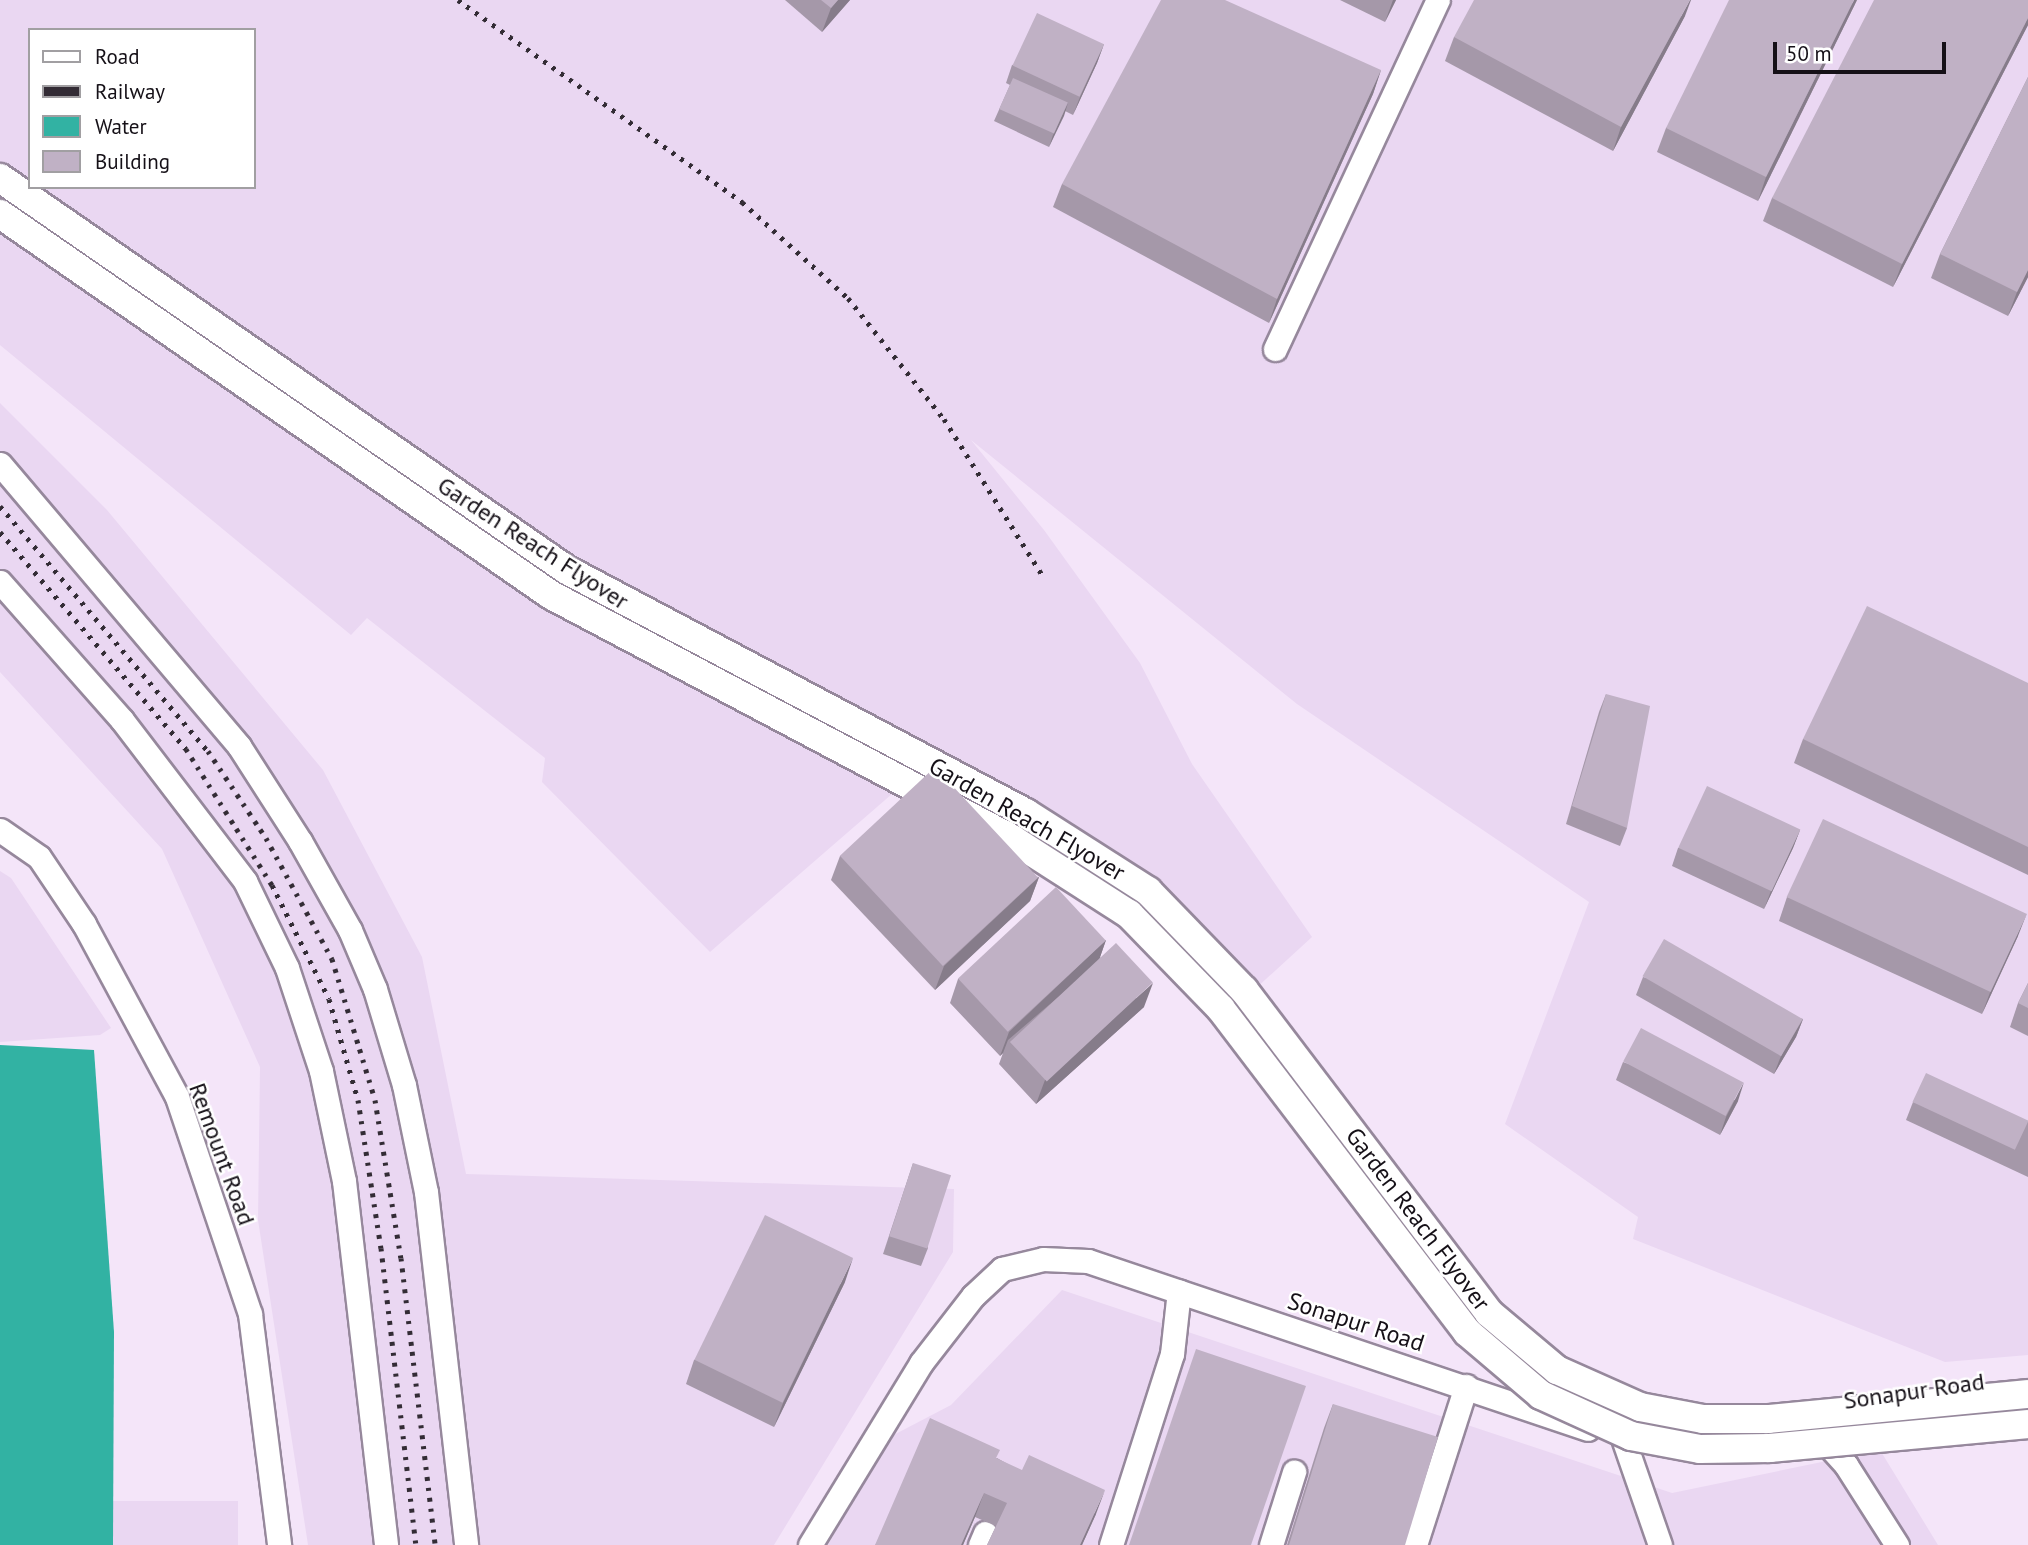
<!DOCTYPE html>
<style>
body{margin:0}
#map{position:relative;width:2028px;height:1545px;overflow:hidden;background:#f4e5f9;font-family:"PT Sans",sans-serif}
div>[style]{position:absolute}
.built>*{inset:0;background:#ead7f2;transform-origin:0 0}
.water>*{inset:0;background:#32b2a3}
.roads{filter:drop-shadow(2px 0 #96889c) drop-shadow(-2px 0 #96889c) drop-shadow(0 2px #96889c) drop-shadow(0 -2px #96889c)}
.minor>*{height:23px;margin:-11.5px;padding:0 11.5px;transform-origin:11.5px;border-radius:11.5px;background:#fff}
.rail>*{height:5px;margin-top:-2.5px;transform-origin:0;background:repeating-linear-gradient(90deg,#332c35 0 3.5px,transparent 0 10.5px)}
.bridges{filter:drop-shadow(2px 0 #96889c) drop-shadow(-2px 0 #96889c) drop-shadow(0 2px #96889c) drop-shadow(0 -2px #96889c)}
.major-bridge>*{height:28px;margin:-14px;padding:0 14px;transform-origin:14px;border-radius:14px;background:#fff}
.wall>*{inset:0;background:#a598a9}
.shaded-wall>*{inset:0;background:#867c8a}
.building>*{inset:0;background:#c0b1c5;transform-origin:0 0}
span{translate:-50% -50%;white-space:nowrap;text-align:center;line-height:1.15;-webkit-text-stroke:5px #fff;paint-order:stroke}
.street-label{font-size:24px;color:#151017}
.legend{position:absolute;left:28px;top:28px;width:228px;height:161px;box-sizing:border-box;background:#fff;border:2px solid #a19fa2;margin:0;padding:9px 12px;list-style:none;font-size:21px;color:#151017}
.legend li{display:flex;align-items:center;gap:14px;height:35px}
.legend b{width:35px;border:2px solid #a19fa2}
.scale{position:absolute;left:1773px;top:42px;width:173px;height:32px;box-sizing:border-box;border:4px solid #151017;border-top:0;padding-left:9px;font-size:21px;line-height:24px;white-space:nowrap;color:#151017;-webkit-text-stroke:5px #fff;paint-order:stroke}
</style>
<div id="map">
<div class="built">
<div style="clip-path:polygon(evenodd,0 0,2028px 0,2028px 1355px,1945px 1362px,1633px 1239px,1638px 1217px,1505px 1124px,1589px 902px,1297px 704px,971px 440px,1044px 530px,1140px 663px,1192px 764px,1312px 937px,1254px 990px,1068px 865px,915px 774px,710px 952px,542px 782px,545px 758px,367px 618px,351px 635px,0 345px,0 0,30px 30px,254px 30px,254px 187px,30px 187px,30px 30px)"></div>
<div style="clip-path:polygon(0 403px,107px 510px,323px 770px,422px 957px,466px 1174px,954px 1189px,953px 1252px,774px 1545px,308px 1545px,258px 1220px,260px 1067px,162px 849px,0 672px)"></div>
<div style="clip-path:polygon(0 871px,11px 878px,111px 1028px,100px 1035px,0 1042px)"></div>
<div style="clip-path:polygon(1062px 1290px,1672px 1493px,1880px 1450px,1938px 1545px,828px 1545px,884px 1440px,951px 1405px)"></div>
<div style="left:113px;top:1501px;width:125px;height:44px"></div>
</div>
<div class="water">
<div style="clip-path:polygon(0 1045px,94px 1050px,114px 1332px,113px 1545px,0 1545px)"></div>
</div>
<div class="roads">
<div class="minor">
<div style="left:1275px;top:349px;width:385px;rotate:-65deg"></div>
<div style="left:0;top:464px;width:370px;rotate:49.7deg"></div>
<div style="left:239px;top:746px;width:113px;rotate:57.3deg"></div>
<div style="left:300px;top:841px;width:102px;rotate:60.7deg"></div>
<div style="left:350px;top:930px;width:64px;rotate:67deg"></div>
<div style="left:375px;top:989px;width:100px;rotate:73.2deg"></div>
<div style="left:404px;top:1085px;width:109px;rotate:78.4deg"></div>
<div style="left:426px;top:1192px;width:355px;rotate:83.5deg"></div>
<div style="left:0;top:582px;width:184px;rotate:48.5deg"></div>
<div style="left:122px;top:720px;width:203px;rotate:52.6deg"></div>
<div style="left:245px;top:881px;width:97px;rotate:64.2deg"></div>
<div style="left:287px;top:968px;width:108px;rotate:71.7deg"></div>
<div style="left:321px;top:1071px;width:112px;rotate:78.2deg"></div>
<div style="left:344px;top:1181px;width:366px;rotate:83.4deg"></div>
<div style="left:0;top:830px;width:47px;rotate:34.7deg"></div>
<div style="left:39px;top:857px;width:81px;rotate:56.1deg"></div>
<div style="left:84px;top:924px;width:196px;rotate:61.7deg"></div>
<div style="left:177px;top:1097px;width:229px;rotate:71.4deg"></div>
<div style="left:250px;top:1314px;width:233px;rotate:82.8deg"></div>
<div style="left:1843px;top:1429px;width:92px;rotate:-8.1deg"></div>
<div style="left:1818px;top:1434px;width:42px;rotate:47.9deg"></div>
<div style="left:1846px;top:1465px;width:95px;rotate:57.5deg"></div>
<div style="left:1624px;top:1441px;width:110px;rotate:70.9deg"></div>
<div style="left:810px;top:1545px;width:213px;rotate:-58.6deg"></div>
<div style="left:921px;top:1363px;width:85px;rotate:-52.2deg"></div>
<div style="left:973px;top:1296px;width:40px;rotate:-43deg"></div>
<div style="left:1002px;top:1269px;width:42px;rotate:-13.7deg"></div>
<div style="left:1043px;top:1259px;width:45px;rotate:2.5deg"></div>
<div style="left:1088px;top:1261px;width:527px;rotate:18.57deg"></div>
<div style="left:980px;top:1545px;width:13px;rotate:-67deg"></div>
<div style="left:1111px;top:1545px;width:201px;rotate:-72.3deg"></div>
<div style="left:1172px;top:1354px;width:63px;rotate:-83.7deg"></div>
<div style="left:1271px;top:1545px;width:77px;rotate:-72.5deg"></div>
<div style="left:1415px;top:1545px;width:167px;rotate:-72.2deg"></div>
</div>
</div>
<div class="rail">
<div style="left:458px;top:0;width:349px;rotate:35.4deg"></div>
<div style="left:742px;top:202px;width:143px;rotate:42.2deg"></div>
<div style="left:848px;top:298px;width:154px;rotate:51.6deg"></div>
<div style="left:944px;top:419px;width:188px;rotate:57.8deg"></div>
<div style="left:0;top:506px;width:321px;rotate:49.7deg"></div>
<div style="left:208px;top:751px;width:105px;rotate:56.3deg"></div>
<div style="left:266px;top:838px;width:138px;rotate:61.4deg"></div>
<div style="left:332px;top:959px;width:147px;rotate:73deg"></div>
<div style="left:375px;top:1100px;width:160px;rotate:80.7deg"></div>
<div style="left:401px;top:1258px;width:289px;rotate:83.2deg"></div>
<div style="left:0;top:532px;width:286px;rotate:49.4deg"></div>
<div style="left:186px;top:749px;width:161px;rotate:57.7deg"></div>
<div style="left:272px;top:885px;width:127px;rotate:63.4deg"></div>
<div style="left:329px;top:999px;width:105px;rotate:74deg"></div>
<div style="left:358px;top:1100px;width:150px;rotate:81.2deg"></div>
<div style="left:381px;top:1248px;width:299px;rotate:83.3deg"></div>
<div style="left:1958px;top:1392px;width:72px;rotate:12.1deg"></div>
</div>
<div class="bridges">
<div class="major-bridge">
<div style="left:0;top:178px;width:689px;rotate:34.66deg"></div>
<div style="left:567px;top:570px;width:519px;rotate:27.9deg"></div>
<div style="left:1026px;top:813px;width:145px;rotate:32.6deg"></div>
<div style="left:1148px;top:891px;width:138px;rotate:45.9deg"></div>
<div style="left:1244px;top:990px;width:405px;rotate:52.8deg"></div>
<div style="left:1489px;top:1313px;width:89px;rotate:40deg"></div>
<div style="left:1557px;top:1370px;width:91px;rotate:24deg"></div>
<div style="left:1640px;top:1407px;width:64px;rotate:10.8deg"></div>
<div style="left:1703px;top:1419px;width:65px"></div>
<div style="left:1768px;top:1419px;width:261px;rotate:-5.5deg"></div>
<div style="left:0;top:214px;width:670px;rotate:34.66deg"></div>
<div style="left:551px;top:595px;width:522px;rotate:27.89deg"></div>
<div style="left:1012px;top:839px;width:139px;rotate:32.7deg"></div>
<div style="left:1129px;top:914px;width:132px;rotate:45.9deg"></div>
<div style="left:1221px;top:1009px;width:406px;rotate:52.7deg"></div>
<div style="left:1467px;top:1332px;width:97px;rotate:40.4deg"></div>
<div style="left:1541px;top:1395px;width:99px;rotate:24.5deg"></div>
<div style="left:1631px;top:1436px;width:70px;rotate:10.7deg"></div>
<div style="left:1700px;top:1449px;width:70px;rotate:-0.8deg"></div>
<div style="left:1770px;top:1448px;width:259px;rotate:-5.3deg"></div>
</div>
</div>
<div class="wall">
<div style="clip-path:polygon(785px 0,850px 0,822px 32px)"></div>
<div style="clip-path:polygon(1340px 0,1396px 0,1385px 22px)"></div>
<div style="clip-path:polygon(1857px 0,1758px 201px,1657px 152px,1666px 128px)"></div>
<div style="clip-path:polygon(2028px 0,2028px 25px,1893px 287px,1763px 221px,1772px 198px)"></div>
<div style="clip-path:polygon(1685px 16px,1613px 151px,1445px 61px,1454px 37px)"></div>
<div style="clip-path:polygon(1104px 44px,1097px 63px,1073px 115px,1065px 111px,1049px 147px,994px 121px,1010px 85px,1006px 83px,1012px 65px)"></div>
<div style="clip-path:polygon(1381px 70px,1373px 94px,1269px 323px,1053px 207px,1062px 184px)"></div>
<div style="clip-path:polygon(2028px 77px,2028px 277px,2008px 316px,1931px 278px,1940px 254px)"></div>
<div style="clip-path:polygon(2028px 683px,2028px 875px,1794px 763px,1803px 739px)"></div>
<div style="clip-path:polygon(1606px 694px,1627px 828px,1620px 846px,1566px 824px,1599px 712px)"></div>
<div style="clip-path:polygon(1800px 830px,1793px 848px,1764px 909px,1672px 866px,1678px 848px)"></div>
<div style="clip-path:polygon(840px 856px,1039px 877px,1030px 901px,935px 990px,831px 880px)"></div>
<div style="clip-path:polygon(1787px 897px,2018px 936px,1982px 1014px,1779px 921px)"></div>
<div style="clip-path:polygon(1106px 940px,1100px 957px,1144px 1007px,1036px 1104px,999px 1064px,1003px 1053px,1000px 1056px,950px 1003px,958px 979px)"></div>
<div style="clip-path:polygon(1643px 977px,1803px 1019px,1796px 1037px,1774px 1074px,1636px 995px)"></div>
<div style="clip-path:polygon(2028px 983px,2028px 1036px,2010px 1027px,2018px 1003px)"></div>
<div style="clip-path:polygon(1623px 1062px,1738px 1101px,1720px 1135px,1616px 1080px)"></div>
<div style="clip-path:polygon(1913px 1102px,2028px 1121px,2028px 1177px,1906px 1120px)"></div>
<div style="clip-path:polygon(913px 1163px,928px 1248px,921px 1266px,883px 1254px)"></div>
<div style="clip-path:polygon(845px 1282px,774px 1427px,686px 1384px,694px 1360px)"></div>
<div style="clip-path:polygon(1333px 1404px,1405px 1545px,1287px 1545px,1324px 1428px)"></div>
<div style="clip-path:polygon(997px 1458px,1096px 1514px,1082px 1545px,987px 1545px,996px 1526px,975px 1517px,963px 1545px,875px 1545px)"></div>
</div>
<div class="shaded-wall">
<div style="clip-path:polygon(838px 0,850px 0,822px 32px,831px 8px)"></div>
<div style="clip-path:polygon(1393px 0,1396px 0,1385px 22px)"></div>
<div style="clip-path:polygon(1690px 0,1691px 0,1685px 16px,1613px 151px,1621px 127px)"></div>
<div style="clip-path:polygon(1854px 0,1857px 0,1758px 201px,1766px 177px)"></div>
<div style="clip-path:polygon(2028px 18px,2028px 25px,1893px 287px,1902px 264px)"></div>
<div style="clip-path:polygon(1104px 44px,1097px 63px,1073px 115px,1080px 97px)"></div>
<div style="clip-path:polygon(1381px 70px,1373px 94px,1269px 323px,1277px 299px)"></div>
<div style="clip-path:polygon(1068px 103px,1064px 116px,1049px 147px,1053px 135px)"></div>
<div style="clip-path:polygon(2028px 270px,2028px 277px,2008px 316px,2017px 292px)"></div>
<div style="clip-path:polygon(1800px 830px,1793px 848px,1764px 909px,1771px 891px)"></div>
<div style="clip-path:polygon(1039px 877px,1030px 901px,935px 990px,944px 966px)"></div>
<div style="clip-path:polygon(2027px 913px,2018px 936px,1982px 1014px,1991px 990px)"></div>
<div style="clip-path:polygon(1106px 940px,1098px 963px,1008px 1040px,1003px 1053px,1000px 1056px,1009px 1032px)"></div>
<div style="clip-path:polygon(1153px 983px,1144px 1007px,1036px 1104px,1045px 1080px)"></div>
<div style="clip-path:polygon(1803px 1019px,1796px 1037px,1774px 1074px,1781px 1056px)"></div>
<div style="clip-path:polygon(1744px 1082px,1738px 1101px,1720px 1135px,1726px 1117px)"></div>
<div style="clip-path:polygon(853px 1258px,845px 1282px,774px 1427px,783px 1403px)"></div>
<div style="clip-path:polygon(1105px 1490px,1096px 1514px,1082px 1545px,1080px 1545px)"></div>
<div style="clip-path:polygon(984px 1493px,975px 1517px,963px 1545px,961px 1545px)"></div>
</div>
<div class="building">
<div style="clip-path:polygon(821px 0,838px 0,831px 8px)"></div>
<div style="clip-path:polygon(1161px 0,1225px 0,1381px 70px,1277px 299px,1062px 184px)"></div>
<div style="clip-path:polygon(1474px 0,1690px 0,1621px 127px,1454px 37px)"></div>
<div style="clip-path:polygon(1729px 0,1854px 0,1766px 177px,1666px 128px)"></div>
<div style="clip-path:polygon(1874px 0,2028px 0,2028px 18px,1902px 264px,1772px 198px)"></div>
<div style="left:1037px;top:13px;width:74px;height:58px;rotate:25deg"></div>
<div style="clip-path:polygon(2028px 77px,2028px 270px,2017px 292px,1940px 254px)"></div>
<div style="left:1013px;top:78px;width:60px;height:34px;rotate:24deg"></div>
<div style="clip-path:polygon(1867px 606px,2028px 683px,2028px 847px,1803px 739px)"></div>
<div style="clip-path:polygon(1606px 694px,1650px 706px,1627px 828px,1572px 806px)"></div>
<div style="left:935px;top:767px;width:151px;height:130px;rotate:47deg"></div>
<div style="left:1707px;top:786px;width:103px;height:68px;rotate:25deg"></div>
<div style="left:1823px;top:819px;width:225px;height:86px;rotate:25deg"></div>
<div style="left:1056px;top:887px;width:73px;height:134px;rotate:47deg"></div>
<div style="left:1664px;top:939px;width:160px;height:43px;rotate:30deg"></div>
<div style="left:1116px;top:943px;width:54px;height:145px;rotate:47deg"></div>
<div style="clip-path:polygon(2028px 983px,2028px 1008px,2018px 1003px)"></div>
<div style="left:1641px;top:1028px;width:116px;height:38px;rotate:28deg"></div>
<div style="left:1926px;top:1073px;width:113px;height:32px;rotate:25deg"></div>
<div style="left:913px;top:1163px;width:40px;height:77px;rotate:18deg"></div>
<div style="left:765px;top:1215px;width:98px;height:161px;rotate:26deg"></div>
<div style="clip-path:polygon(1196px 1349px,1306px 1386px,1251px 1545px,1129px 1545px)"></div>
<div style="clip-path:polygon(1333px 1404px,1438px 1437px,1405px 1545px,1289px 1545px)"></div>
<div style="clip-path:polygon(930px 1418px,1000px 1450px,996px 1458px,1022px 1470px,1029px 1455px,1105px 1490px,1080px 1545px,987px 1545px,1007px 1503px,984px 1493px,961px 1545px,875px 1545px)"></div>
</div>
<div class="street-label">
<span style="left:533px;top:543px;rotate:33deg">Garden Reach Flyover</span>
<span style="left:1027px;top:819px;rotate:30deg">Garden Reach Flyover</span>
<span style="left:222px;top:1154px;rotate:70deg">Remount Road</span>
<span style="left:1418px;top:1219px;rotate:53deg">Garden Reach Flyover</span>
<span style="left:1356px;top:1322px;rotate:18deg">Sonapur Road</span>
<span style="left:1914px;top:1391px;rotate:-8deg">Sonapur Road</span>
</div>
<ul class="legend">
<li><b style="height:9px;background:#fff"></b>Road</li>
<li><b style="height:9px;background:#332c35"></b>Railway</li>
<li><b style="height:19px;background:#32b2a3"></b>Water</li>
<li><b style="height:19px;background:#c0b1c5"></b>Building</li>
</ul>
<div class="scale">50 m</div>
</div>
